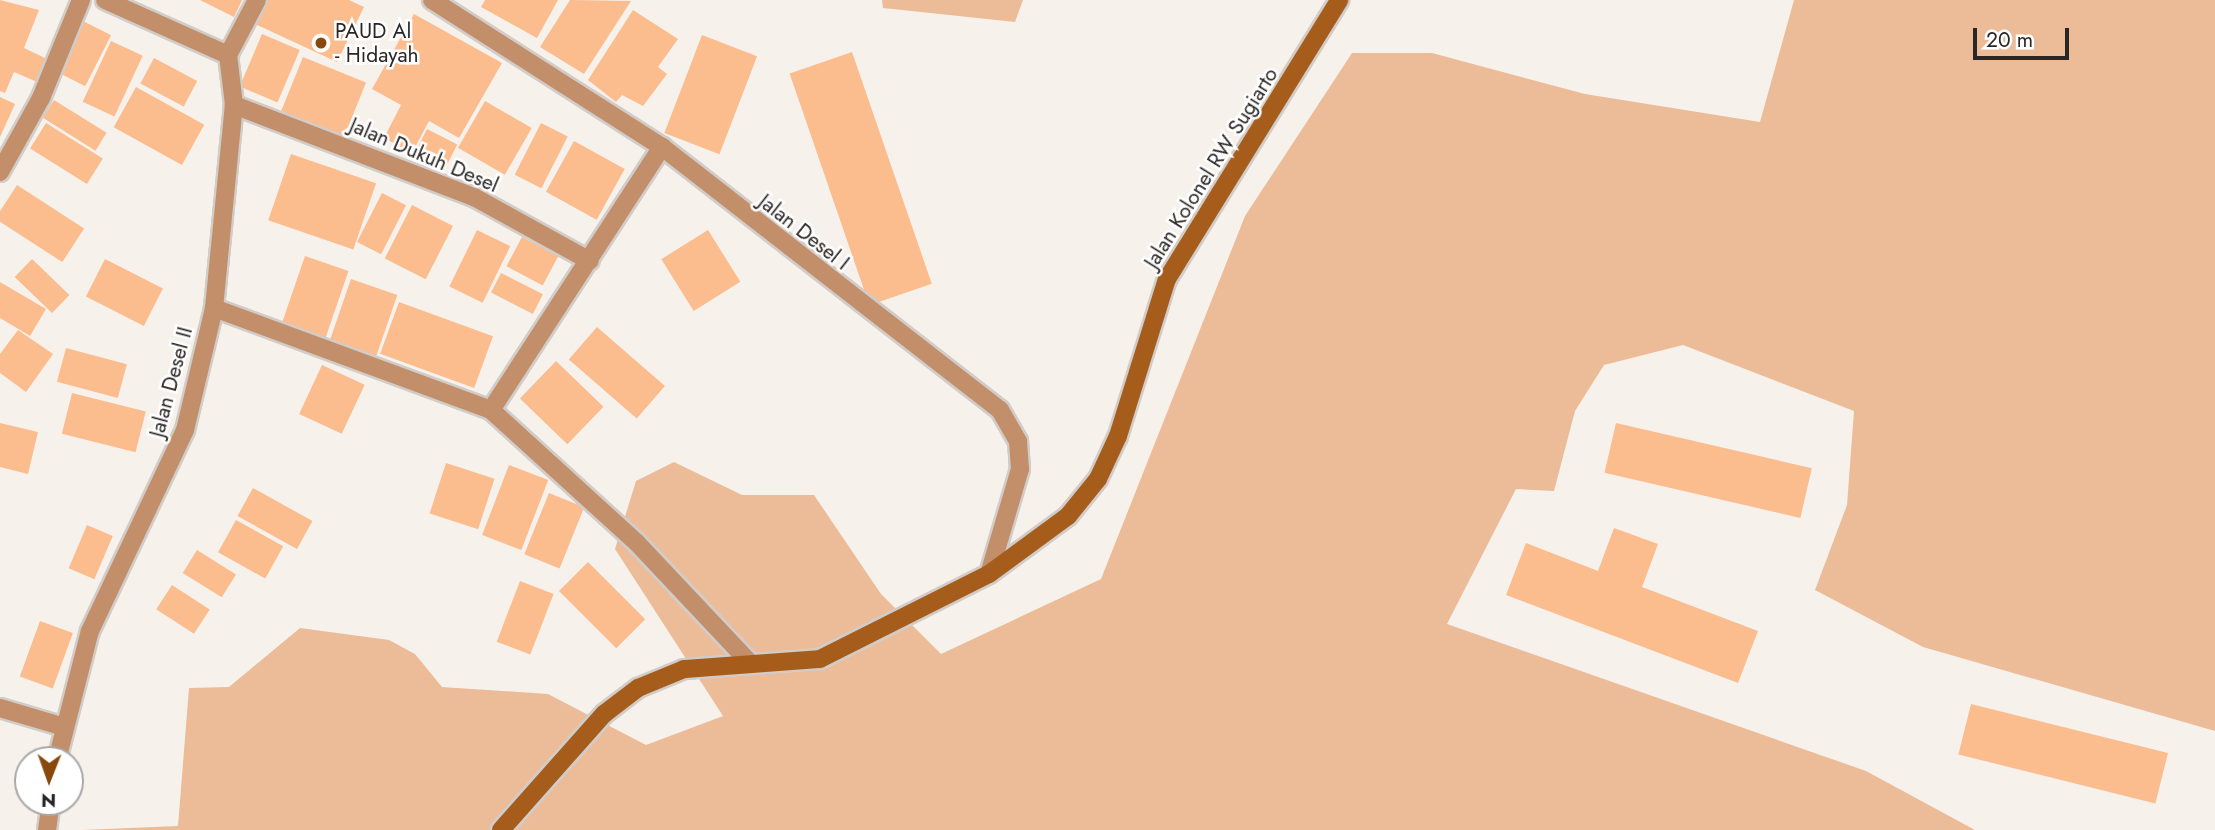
<!DOCTYPE html>
<style>
body{margin:0}
#map{position:relative;width:2215px;height:830px;overflow:hidden;background:#f7f1ec;font-family:Jost,sans-serif}
div>[style]{position:absolute}
.green>*{inset:0;background:#ecbc99}
.building>*{inset:0;background:#fbbc8e;transform-origin:0 0}
.roads{filter:drop-shadow(2px 0 #d2ccc8) drop-shadow(-2px 0 #d2ccc8) drop-shadow(0 2px #d2ccc8) drop-shadow(0 -2px #d2ccc8)}
.street>*{height:18px;margin:-9px;padding:0 9px;transform-origin:9px;border-radius:9px;background:#c28f6a}
.secondary>*{height:18px;margin:-9px;padding:0 9px;transform-origin:9px;border-radius:9px;background:#a65d1b}
.dots>*{width:19px;height:19px;translate:-50% -50%;box-sizing:border-box;border:4px solid #fff;border-radius:50%}
span{translate:-50% -50%;white-space:nowrap;text-align:center;line-height:1.15;-webkit-text-stroke:5px #fff;paint-order:stroke}
.poi-label{font-size:21px;color:#292625}
.left{translate:0 -50%;text-align:left}
.street-label{font-size:21px;color:#292625}
.north{position:absolute;left:14px;top:746px;width:70px;height:70px;box-sizing:border-box;background:#fff;border:2px solid #a9a8a8;border-radius:50%;rotate:181deg;font-size:19px;font-weight:700;line-height:28px;text-align:center;color:#292625}
.north::after{content:'';display:block;margin:auto;width:24px;height:32px;background:#88490d;clip-path:polygon(50% 0,100% 100%,50% 72%,0 100%)}
.scale{position:absolute;left:1973px;top:28px;width:96px;height:32px;box-sizing:border-box;border:4px solid #292625;border-top:0;padding-left:9px;font-size:21px;line-height:24px;white-space:nowrap;color:#292625;-webkit-text-stroke:5px #fff;paint-order:stroke}
</style>
<div id="map">
<div class="green">
<div style="clip-path:polygon(882px 0,1023px 0,1015px 22px,883px 8px)"></div>
<div style="clip-path:polygon(1794px 0,2215px 0,2215px 731px,1923px 647px,1815px 590px,1847px 505px,1854px 411px,1683px 345px,1604px 365px,1575px 411px,1554px 491px,1516px 489px,1447px 624px,1866px 771px,1975px 830px,82px 830px,178px 826px,189px 688px,229px 687px,300px 628px,389px 640px,415px 654px,442px 687px,548px 694px,646px 745px,723px 716px,615px 549px,636px 481px,674px 462px,742px 495px,814px 495px,881px 594px,941px 654px,1101px 579px,1245px 216px,1352px 53px,1432px 53px,1585px 94px,1760px 122px)"></div>
</div>
<div class="building">
<div style="clip-path:polygon(0 0,39px 10px,24px 48px,47px 59px,37px 82px,14px 72px,5px 93px,0 91px)"></div>
<div style="clip-path:polygon(200px 0,242px 0,234px 17px)"></div>
<div style="clip-path:polygon(266px 0,349px 0,364px 7px,337px 62px,255px 24px)"></div>
<div style="clip-path:polygon(485px 0,558px 0,537px 38px,481px 7px)"></div>
<div style="clip-path:polygon(570px 0,631px 1px,584px 74px,540px 47px)"></div>
<div style="clip-path:polygon(633px 10px,678px 39px,658px 67px,667px 74px,643px 106px,622px 95px,616px 102px,588px 80px)"></div>
<div style="clip-path:polygon(414px 14px,502px 63px,459px 138px,429px 121px,412px 153px,384px 138px,401px 105px,372px 89px)"></div>
<div style="left:79px;top:19px;width:36px;height:57px;rotate:27deg"></div>
<div style="left:262px;top:34px;width:41px;height:57px;rotate:23deg"></div>
<div style="left:702px;top:35px;width:59px;height:105px;rotate:21deg"></div>
<div style="left:111px;top:41px;width:35px;height:67px;rotate:25deg"></div>
<div style="left:852px;top:52px;width:245px;height:66px;rotate:71deg"></div>
<div style="left:303px;top:57px;width:68px;height:60px;rotate:22deg"></div>
<div style="left:154px;top:58px;width:49px;height:29px;rotate:28deg"></div>
<div style="left:136px;top:87px;width:78px;height:46px;rotate:29deg"></div>
<div style="clip-path:polygon(0 97px,15px 104px,0 137px)"></div>
<div style="left:54px;top:100px;width:62px;height:21px;rotate:32deg"></div>
<div style="left:485px;top:101px;width:54px;height:54px;rotate:30deg"></div>
<div style="left:46px;top:123px;width:67px;height:30px;rotate:32deg"></div>
<div style="left:541px;top:123px;width:30px;height:58px;rotate:27deg"></div>
<div style="left:427px;top:129px;width:34px;height:26px;rotate:27deg"></div>
<div style="left:574px;top:141px;width:58px;height:58px;rotate:29deg"></div>
<div style="left:291px;top:154px;width:90px;height:70px;rotate:19deg"></div>
<div style="left:17px;top:185px;width:80px;height:40px;rotate:33deg"></div>
<div style="left:382px;top:193px;width:27px;height:55px;rotate:27deg"></div>
<div style="left:412px;top:205px;width:46px;height:60px;rotate:27deg"></div>
<div style="left:477px;top:230px;width:37px;height:63px;rotate:26deg"></div>
<div style="left:708px;top:230px;width:61px;height:55px;rotate:58deg"></div>
<div style="left:522px;top:237px;width:41px;height:33px;rotate:28deg"></div>
<div style="left:305px;top:256px;width:46px;height:75px;rotate:19deg"></div>
<div style="left:32px;top:259px;width:52px;height:25px;rotate:44deg"></div>
<div style="left:105px;top:259px;width:65px;height:42px;rotate:27deg"></div>
<div style="left:501px;top:273px;width:47px;height:22px;rotate:27deg"></div>
<div style="left:351px;top:279px;width:49px;height:66px;rotate:19deg"></div>
<div style="clip-path:polygon(0 282px,46px 309px,30px 336px,0 318px)"></div>
<div style="left:399px;top:302px;width:100px;height:55px;rotate:20deg"></div>
<div style="left:597px;top:327px;width:90px;height:43px;rotate:41deg"></div>
<div style="clip-path:polygon(18px 330px,53px 354px,26px 392px,0 373px,0 354px)"></div>
<div style="left:66px;top:348px;width:63px;height:35px;rotate:15deg"></div>
<div style="left:556px;top:361px;width:66px;height:52px;rotate:44deg"></div>
<div style="left:322px;top:365px;width:47px;height:54px;rotate:25deg"></div>
<div style="left:72px;top:393px;width:76px;height:42px;rotate:14deg"></div>
<div style="clip-path:polygon(0 423px,38px 432px,28px 474px,0 467px)"></div>
<div style="left:1616px;top:423px;width:201px;height:51px;rotate:13deg"></div>
<div style="left:446px;top:463px;width:51px;height:53px;rotate:18deg"></div>
<div style="left:509px;top:465px;width:42px;height:75px;rotate:21deg"></div>
<div style="left:253px;top:488px;width:68px;height:32px;rotate:29deg"></div>
<div style="left:549px;top:493px;width:38px;height:66px;rotate:22deg"></div>
<div style="left:236px;top:520px;width:54px;height:37px;rotate:29deg"></div>
<div style="left:87px;top:525px;width:28px;height:47px;rotate:23deg"></div>
<div style="clip-path:polygon(1614px 528px,1658px 544px,1642px 587px,1758px 631px,1738px 683px,1506px 595px,1526px 543px,1598px 571px)"></div>
<div style="left:197px;top:550px;width:46px;height:27px;rotate:32deg"></div>
<div style="left:588px;top:562px;width:81px;height:41px;rotate:45deg"></div>
<div style="left:520px;top:581px;width:36px;height:65px;rotate:21deg"></div>
<div style="left:172px;top:585px;width:45px;height:29px;rotate:33deg"></div>
<div style="left:40px;top:621px;width:35px;height:59px;rotate:20deg"></div>
<div style="left:1971px;top:704px;width:203px;height:52px;rotate:14deg"></div>
</div>
<div class="roads">
<div class="street">
<div style="left:105px;top:0;width:135px;rotate:24.1deg"></div>
<div style="left:432px;top:0;width:273px;rotate:32.6deg"></div>
<div style="left:662px;top:147px;width:428px;rotate:37.9deg"></div>
<div style="left:1000px;top:410px;width:36px;rotate:60deg"></div>
<div style="left:1018px;top:441px;width:28px;rotate:86deg"></div>
<div style="left:1020px;top:469px;width:109px;rotate:106.4deg"></div>
<div style="left:234px;top:105px;width:257px;rotate:21deg"></div>
<div style="left:474px;top:197px;width:132px;rotate:28.9deg"></div>
<div style="left:0;top:172px;width:85px;rotate:-61deg"></div>
<div style="left:41px;top:98px;width:106px;rotate:-67.8deg"></div>
<div style="left:214px;top:308px;width:295px;rotate:20.2deg"></div>
<div style="left:491px;top:410px;width:197px;rotate:42.3deg"></div>
<div style="left:637px;top:543px;width:166px;rotate:46.7deg"></div>
<div style="left:491px;top:410px;width:314px;rotate:-57deg"></div>
<div style="left:0;top:708px;width:64px;rotate:16.4deg"></div>
<div style="left:57px;top:760px;width:133px;rotate:-75.7deg"></div>
<div style="left:90px;top:631px;width:222px;rotate:-64.7deg"></div>
<div style="left:185px;top:430px;width:125px;rotate:-76.6deg"></div>
<div style="left:214px;top:308px;width:204px;rotate:-84.4deg"></div>
<div style="left:234px;top:105px;width:50px;rotate:-96.8deg"></div>
<div style="left:228px;top:55px;width:62px;rotate:-62.2deg"></div>
<div style="left:47px;top:830px;width:28px;rotate:-82deg"></div>
</div>
<div class="secondary">
<div style="left:501px;top:830px;width:155px;rotate:-48.4deg"></div>
<div style="left:604px;top:714px;width:43px;rotate:-37.4deg"></div>
<div style="left:638px;top:688px;width:50px;rotate:-22.4deg"></div>
<div style="left:684px;top:669px;width:136px;rotate:-4.2deg"></div>
<div style="left:820px;top:659px;width:189px;rotate:-26.7deg"></div>
<div style="left:989px;top:574px;width:98px;rotate:-36.3deg"></div>
<div style="left:1068px;top:516px;width:48px;rotate:-51deg"></div>
<div style="left:1098px;top:479px;width:47px;rotate:-65.1deg"></div>
<div style="left:1118px;top:436px;width:164px;rotate:-72.7deg"></div>
<div style="left:1167px;top:279px;width:328px;rotate:-58.3deg"></div>
</div>
</div>
<div class="dots">
<div style="left:321px;top:43px;background:#88490d"></div>
</div>
<div class="poi-label">
<span class="left" style="left:335px;top:43px">PAUD Al<br>- Hidayah</span>
</div>
<div class="street-label">
<span style="left:424px;top:155px;rotate:23deg">Jalan Dukuh Desel</span>
<span style="left:1211px;top:168px;rotate:-58deg">Jalan Kolonel RW Sugiarto</span>
<span style="left:804px;top:232px;rotate:38deg">Jalan Desel I</span>
<span style="left:171px;top:382px;rotate:-75deg">Jalan Desel II</span>
</div>
<div class="north">N</div>
<div class="scale">20 m</div>
</div>
